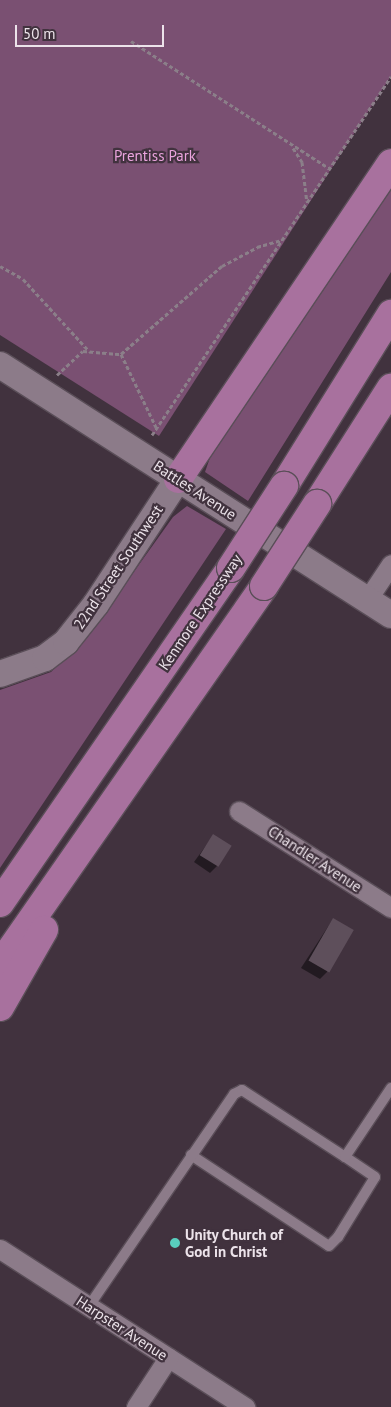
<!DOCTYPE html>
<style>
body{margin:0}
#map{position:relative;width:391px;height:1407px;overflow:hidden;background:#41323e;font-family:"PT Sans",sans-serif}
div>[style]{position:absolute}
.green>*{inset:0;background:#7a5072}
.shadow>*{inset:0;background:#0007}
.building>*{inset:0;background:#5e4f5b;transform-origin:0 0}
.path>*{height:3px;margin-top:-1.5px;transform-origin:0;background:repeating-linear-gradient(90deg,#8b7f89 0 4px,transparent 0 6.5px)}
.roads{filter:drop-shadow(1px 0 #5a4e58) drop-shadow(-1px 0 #5a4e58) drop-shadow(0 1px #5a4e58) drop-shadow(0 -1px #5a4e58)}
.lane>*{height:10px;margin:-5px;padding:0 5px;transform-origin:5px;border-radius:5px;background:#8c7b89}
.street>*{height:19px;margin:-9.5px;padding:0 9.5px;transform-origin:9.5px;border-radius:9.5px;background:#8c7b89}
.secondary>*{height:26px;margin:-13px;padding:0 13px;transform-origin:13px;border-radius:13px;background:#8c7b89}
.highway>*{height:28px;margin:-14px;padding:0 14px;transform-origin:14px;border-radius:14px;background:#a8719e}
.bridges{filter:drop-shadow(1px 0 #5a4e58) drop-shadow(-1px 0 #5a4e58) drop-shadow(0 1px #5a4e58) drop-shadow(0 -1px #5a4e58)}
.highway-bridge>*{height:28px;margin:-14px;padding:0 14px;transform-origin:14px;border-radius:14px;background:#a8719e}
.dots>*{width:14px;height:14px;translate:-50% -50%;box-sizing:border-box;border:2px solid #41323e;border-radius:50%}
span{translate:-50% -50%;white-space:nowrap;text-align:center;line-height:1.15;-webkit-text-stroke:4.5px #41323e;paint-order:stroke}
.park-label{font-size:15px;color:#eba4de}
.street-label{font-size:15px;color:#ece3ea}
.poi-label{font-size:15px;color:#ece3ea;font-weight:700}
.left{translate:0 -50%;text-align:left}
.scale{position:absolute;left:15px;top:25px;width:149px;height:22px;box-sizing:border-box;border:2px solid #ece3ea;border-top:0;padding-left:6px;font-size:15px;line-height:18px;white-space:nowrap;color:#ece3ea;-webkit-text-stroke:4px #41323e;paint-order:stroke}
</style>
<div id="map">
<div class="green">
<div style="clip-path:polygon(0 0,391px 0,391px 76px,159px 436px,0 335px)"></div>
<div style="clip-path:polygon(391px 177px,391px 272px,248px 501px,205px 472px,213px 449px,280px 353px)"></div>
<div style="clip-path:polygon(187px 506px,226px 529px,0 868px,0 690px,51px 672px,88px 636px,173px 517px)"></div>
</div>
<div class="shadow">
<div style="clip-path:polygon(213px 836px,217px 866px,210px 873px,194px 862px)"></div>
<div style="clip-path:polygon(333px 919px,327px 972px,320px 979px,301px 968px)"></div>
</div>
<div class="building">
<div style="left:213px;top:834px;width:22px;height:25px;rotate:32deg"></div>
<div style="left:333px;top:918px;width:24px;height:49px;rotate:30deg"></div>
</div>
<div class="path">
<div style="left:131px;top:41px;width:235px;rotate:32.7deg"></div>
<div style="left:293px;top:148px;width:17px;rotate:57deg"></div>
<div style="left:302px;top:162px;width:39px;rotate:83deg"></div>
<div style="left:0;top:266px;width:26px;rotate:29deg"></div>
<div style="left:23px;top:279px;width:98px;rotate:47.5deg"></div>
<div style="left:121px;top:354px;width:134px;rotate:-41.1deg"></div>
<div style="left:222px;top:266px;width:40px;rotate:-28deg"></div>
<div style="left:257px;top:247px;width:25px;rotate:-16deg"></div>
<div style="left:57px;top:375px;width:35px;rotate:-43deg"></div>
<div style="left:83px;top:351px;width:38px;rotate:5deg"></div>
<div style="left:121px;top:354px;width:81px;rotate:64.4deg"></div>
<div style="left:152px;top:435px;width:431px;rotate:-56.3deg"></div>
</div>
<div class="roads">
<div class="lane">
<div style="left:191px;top:1155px;width:165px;rotate:33.4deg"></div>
<div style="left:329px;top:1246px;width:13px;rotate:-45deg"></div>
<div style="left:338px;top:1237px;width:70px;rotate:-58.3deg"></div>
<div style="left:375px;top:1177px;width:36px;rotate:-146deg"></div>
<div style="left:89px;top:1306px;width:257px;rotate:-55.6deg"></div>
<div style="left:234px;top:1094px;width:9px;rotate:-27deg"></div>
<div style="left:242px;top:1090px;width:123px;rotate:33deg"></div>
<div style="left:345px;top:1157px;width:83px;rotate:-56.3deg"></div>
</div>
<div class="street">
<div style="left:367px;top:600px;width:43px;rotate:-56.3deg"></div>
<div style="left:239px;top:811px;width:180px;rotate:32.5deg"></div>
<div style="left:0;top:1249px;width:292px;rotate:32.8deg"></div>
<div style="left:136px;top:1407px;width:59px;rotate:-56.9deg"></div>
</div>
<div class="secondary">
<div style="left:0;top:365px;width:464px;rotate:32.6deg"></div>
<div style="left:0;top:674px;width:48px;rotate:-19.6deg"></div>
<div style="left:45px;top:658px;width:26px;rotate:-37deg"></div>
<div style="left:66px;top:642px;width:48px;rotate:-51.7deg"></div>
<div style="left:96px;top:604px;width:149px;rotate:-56.7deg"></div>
</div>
<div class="highway">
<div style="left:178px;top:479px;width:381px;rotate:-56deg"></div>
<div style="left:284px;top:486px;width:203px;rotate:-58.1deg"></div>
<div style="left:317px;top:504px;width:138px;rotate:-57.5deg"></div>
<div style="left:0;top:903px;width:407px;rotate:-55.4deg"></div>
<div style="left:0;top:965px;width:462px;rotate:-55.1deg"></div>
<div style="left:0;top:1007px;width:89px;rotate:-60.3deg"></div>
</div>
</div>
<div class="bridges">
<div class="highway-bridge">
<div style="left:231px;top:568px;width:98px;rotate:-57.1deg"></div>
<div style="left:264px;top:586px;width:98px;rotate:-57.1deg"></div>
</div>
</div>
<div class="dots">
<div style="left:175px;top:1243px;background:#59cebe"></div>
</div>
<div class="park-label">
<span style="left:155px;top:156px">Prentiss Park</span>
</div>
<div class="street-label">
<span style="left:195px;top:490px;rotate:33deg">Battles Avenue</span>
<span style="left:118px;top:567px;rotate:-56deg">22nd Street Southwest</span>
<span style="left:200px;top:612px;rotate:-56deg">Kenmore Expressway</span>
<span style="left:315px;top:859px;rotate:33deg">Chandler Avenue</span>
<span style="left:122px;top:1328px;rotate:33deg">Harpster Avenue</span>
</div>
<div class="poi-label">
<span class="left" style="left:185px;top:1243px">Unity Church of<br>God in Christ</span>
</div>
<div class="scale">50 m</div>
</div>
